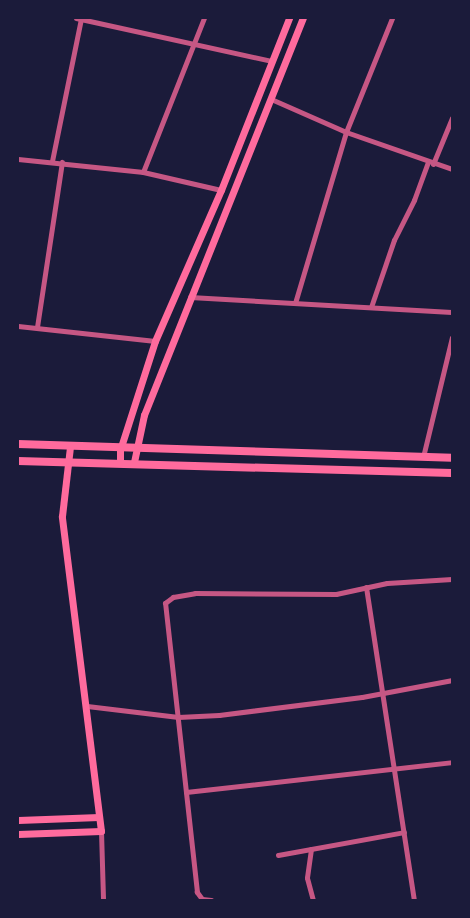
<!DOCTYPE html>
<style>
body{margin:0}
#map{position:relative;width:470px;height:918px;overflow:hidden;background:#1b1b3a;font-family:"Sofia Sans Condensed",sans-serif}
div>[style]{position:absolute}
.minor>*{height:5px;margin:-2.5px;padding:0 2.5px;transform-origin:2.5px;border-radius:2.5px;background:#c65784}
.secondary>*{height:7px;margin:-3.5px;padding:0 3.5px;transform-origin:3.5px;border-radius:3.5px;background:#ff6b9d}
.trunk>*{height:8px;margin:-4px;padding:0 4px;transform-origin:4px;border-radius:4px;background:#ff6b9d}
span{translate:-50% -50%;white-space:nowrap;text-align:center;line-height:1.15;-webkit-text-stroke:5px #1b1b3a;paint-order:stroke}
.frame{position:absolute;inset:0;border:19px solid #1b1b3a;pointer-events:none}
</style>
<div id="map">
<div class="minor">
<div style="left:76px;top:18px;width:201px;rotate:12.4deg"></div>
<div style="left:271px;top:99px;width:82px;rotate:23.7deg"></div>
<div style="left:346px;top:132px;width:112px;rotate:19.2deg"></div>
<div style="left:18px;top:159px;width:126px;rotate:5.9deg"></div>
<div style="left:143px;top:172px;width:80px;rotate:13deg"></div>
<div style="left:52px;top:161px;width:146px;rotate:-78.5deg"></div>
<div style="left:433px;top:164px;width:50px;rotate:-67.6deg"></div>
<div style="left:143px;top:172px;width:166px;rotate:-68.4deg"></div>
<div style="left:190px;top:297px;width:262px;rotate:3.3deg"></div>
<div style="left:295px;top:303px;width:178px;rotate:-73.4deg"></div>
<div style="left:346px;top:132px;width:123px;rotate:-68deg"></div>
<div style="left:371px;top:307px;width:71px;rotate:-71.1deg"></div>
<div style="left:394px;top:240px;width:45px;rotate:-63.4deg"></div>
<div style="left:414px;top:200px;width:40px;rotate:-69.8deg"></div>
<div style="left:18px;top:326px;width:138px;rotate:6.2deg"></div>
<div style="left:37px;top:327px;width:167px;rotate:-81.4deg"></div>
<div style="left:423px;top:457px;width:123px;rotate:-76.4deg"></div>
<div style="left:366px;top:587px;width:317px;rotate:81.3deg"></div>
<div style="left:87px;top:706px;width:92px;rotate:6.9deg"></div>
<div style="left:178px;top:717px;width:41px;rotate:-2.8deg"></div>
<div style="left:219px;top:715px;width:144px;rotate:-7.2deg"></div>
<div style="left:362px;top:697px;width:92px;rotate:-10.7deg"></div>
<div style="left:186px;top:792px;width:268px;rotate:-6.4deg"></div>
<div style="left:101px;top:831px;width:69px;rotate:88.3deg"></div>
<div style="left:311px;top:849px;width:29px;rotate:98deg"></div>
<div style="left:307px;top:878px;width:23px;rotate:75deg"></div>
<div style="left:278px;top:855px;width:128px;rotate:-10.3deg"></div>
<div style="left:211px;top:900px;width:9px;rotate:-174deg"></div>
<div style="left:202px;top:899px;width:9px;rotate:-126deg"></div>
<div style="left:197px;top:892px;width:291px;rotate:-96.3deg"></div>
<div style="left:165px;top:603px;width:10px;rotate:-37deg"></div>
<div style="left:173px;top:597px;width:22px;rotate:-10deg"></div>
<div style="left:195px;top:593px;width:141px;rotate:0.4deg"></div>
<div style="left:336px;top:594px;width:52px;rotate:-12.2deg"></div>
<div style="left:387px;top:583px;width:65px;rotate:-3.5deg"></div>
</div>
<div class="secondary">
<div style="left:120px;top:462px;width:12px;rotate:-90deg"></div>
<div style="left:120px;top:450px;width:114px;rotate:-72.2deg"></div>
<div style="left:155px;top:341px;width:165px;rotate:-66.4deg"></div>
<div style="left:221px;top:190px;width:185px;rotate:-68.4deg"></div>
<div style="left:134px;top:462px;width:48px;rotate:-78deg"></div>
<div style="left:144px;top:415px;width:428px;rotate:-68.2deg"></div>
<div style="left:18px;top:820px;width:81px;rotate:-2.1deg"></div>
<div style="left:18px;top:834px;width:83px;rotate:-2.1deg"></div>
<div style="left:101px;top:831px;width:317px;rotate:-97.1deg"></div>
<div style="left:62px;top:516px;width:69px;rotate:-83.4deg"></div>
</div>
<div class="trunk">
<div style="left:18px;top:444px;width:434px;rotate:1.8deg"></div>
<div style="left:18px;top:461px;width:434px;rotate:1.6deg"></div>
</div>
<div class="frame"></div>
</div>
